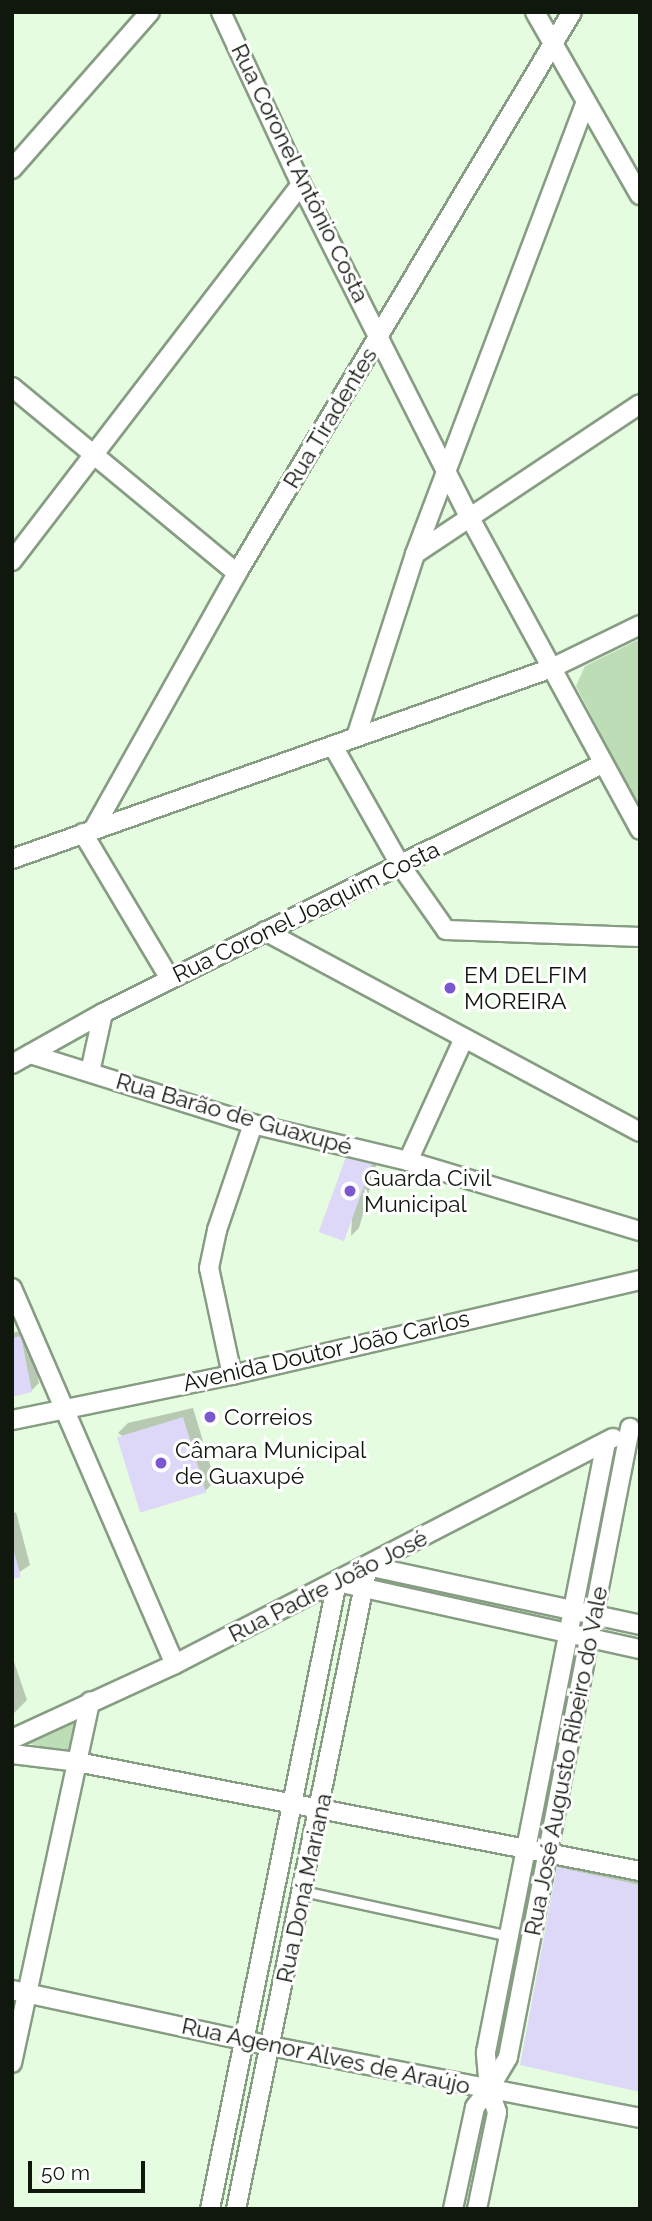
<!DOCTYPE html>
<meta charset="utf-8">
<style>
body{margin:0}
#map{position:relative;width:652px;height:2221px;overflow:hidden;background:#e5fce0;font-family:Raleway,sans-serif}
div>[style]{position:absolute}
.green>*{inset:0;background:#bcddb5}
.shadow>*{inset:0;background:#0003}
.building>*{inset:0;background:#ded8f8;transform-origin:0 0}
.roads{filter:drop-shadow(2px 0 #879d83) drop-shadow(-2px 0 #879d83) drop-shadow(0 2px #879d83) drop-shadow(0 -2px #879d83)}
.lane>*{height:9px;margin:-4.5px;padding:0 4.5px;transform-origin:4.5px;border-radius:4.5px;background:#fff}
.street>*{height:18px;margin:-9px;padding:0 9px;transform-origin:9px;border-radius:9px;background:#fff}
.dots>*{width:19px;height:19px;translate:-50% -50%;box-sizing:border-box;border:4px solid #fff;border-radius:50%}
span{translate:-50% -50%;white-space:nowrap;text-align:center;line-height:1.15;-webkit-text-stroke:6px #fff;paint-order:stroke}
.street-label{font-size:23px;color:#10180e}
.poi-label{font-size:23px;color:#10180e}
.left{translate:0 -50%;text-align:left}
.frame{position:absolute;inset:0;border:14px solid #10180e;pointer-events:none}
.scale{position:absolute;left:28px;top:2161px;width:117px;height:32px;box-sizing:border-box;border:4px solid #10180e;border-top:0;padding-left:9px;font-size:21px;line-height:24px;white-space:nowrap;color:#10180e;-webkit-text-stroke:5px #fff;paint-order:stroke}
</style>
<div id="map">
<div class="green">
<div style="clip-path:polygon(640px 639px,640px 810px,576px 686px,585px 666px)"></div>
<div style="clip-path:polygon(82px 1713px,69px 1754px,24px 1742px)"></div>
</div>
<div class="shadow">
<div style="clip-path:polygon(356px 1148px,379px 1156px,359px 1228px,351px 1236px)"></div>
<div style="clip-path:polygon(28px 1329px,39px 1383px,31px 1391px,12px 1395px,12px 1333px)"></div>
<div style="clip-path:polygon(193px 1408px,215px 1481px,205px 1491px,118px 1433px,128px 1423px)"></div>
<div style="clip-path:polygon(16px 1512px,30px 1565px,12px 1577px,12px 1514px)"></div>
<div style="clip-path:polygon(12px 1656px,27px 1700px,12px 1715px)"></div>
<div style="clip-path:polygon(566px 1860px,640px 1876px,640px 2090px,559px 1867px)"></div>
</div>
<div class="building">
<div style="left:347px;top:1154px;width:27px;height:83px;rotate:20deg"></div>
<div style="clip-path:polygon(21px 1336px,32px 1392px,12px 1397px,12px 1338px)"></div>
<div style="left:183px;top:1417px;width:79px;height:69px;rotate:73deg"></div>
<div style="clip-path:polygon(13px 1548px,21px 1577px,12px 1579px,12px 1549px)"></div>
<div style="clip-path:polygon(557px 1867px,640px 1885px,640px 2092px,520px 2065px)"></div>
</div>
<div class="roads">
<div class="lane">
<div style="left:303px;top:1891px;width:211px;rotate:12.3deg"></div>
</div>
<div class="street">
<div style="left:221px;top:12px;width:190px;rotate:65.1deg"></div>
<div style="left:301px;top:184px;width:374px;rotate:63.2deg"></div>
<div style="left:470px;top:518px;width:355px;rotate:61.4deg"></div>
<div style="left:535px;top:12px;width:211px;rotate:60.2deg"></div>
<div style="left:12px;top:169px;width:209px;rotate:-48.7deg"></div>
<div style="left:12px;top:387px;width:292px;rotate:39.6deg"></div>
<div style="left:415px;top:554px;width:270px;rotate:-33.7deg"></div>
<div style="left:12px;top:561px;width:475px;rotate:-52.5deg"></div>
<div style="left:356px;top:737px;width:192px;rotate:-72.1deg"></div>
<div style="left:415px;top:554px;width:481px;rotate:-69.3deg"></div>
<div style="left:333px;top:746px;width:138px;rotate:60.5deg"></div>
<div style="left:401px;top:866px;width:78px;rotate:54.9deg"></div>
<div style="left:446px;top:930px;width:194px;rotate:2.1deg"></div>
<div style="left:94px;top:828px;width:292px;rotate:-60.7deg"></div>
<div style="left:237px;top:573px;width:653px;rotate:-59.16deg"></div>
<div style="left:83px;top:833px;width:170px;rotate:59.2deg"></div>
<div style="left:12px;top:859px;width:573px;rotate:-19.48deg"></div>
<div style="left:552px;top:668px;width:98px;rotate:-26deg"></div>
<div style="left:265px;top:931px;width:425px;rotate:28.2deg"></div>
<div style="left:30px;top:1054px;width:234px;rotate:17.4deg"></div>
<div style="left:253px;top:1124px;width:159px;rotate:13.4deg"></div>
<div style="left:408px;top:1161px;width:242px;rotate:16.8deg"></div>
<div style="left:12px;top:1064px;width:104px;rotate:-29.3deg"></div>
<div style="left:103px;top:1013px;width:558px;rotate:-26.52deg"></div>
<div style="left:90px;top:1072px;width:60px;rotate:-77.6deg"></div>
<div style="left:408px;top:1161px;width:135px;rotate:-65.5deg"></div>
<div style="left:12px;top:1288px;width:410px;rotate:66.6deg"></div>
<div style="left:232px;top:1375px;width:109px;rotate:-102.1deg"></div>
<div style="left:209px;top:1268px;width:39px;rotate:-78deg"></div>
<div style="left:217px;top:1230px;width:112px;rotate:-71.2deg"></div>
<div style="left:12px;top:1420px;width:225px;rotate:-11.6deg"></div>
<div style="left:232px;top:1375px;width:419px;rotate:-13.1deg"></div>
<div style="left:12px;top:1739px;width:179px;rotate:-24.7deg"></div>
<div style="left:175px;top:1664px;width:493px;rotate:-27.3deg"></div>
<div style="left:12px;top:1754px;width:65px;rotate:7deg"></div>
<div style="left:77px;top:1762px;width:573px;rotate:10.96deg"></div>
<div style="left:12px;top:1990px;width:264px;rotate:12.2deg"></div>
<div style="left:270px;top:2046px;width:377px;rotate:11deg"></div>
<div style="left:12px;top:2063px;width:370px;rotate:-77.8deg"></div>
<div style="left:210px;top:2209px;width:640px;rotate:-78.55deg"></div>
<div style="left:337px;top:1582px;width:310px;rotate:12.5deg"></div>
<div style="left:236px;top:2209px;width:656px;rotate:-78.4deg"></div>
<div style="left:368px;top:1566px;width:278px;rotate:12.2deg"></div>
<div style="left:453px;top:2209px;width:104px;rotate:-77.8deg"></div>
<div style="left:475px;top:2107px;width:23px;rotate:-52deg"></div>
<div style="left:489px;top:2089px;width:37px;rotate:-95deg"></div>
<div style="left:486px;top:2052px;width:622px;rotate:-78.87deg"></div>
<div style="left:477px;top:2209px;width:99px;rotate:-78.3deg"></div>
<div style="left:497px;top:2112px;width:24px;rotate:-109deg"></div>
<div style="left:489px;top:2089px;width:37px;rotate:-59deg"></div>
<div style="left:508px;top:2057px;width:641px;rotate:-79.02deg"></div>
</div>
</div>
<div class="dots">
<div style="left:450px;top:988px;background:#7b57d0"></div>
<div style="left:350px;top:1191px;background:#7b57d0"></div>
<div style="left:210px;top:1417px;background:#7b57d0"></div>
<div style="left:161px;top:1463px;background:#7b57d0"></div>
</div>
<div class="street-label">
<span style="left:300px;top:173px;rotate:64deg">Rua Coronel Antônio Costa</span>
<span style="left:330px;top:418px;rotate:-59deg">Rua Tiradentes</span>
<span style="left:306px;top:912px;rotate:-26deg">Rua Coronel Joaquim Costa</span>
<span style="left:234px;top:1114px;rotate:16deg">Rua Barão de Guaxupé</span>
<span style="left:326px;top:1351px;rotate:-13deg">Avenida Doutor João Carlos</span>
<span style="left:328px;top:1586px;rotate:-27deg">Rua Padre João José</span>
<span style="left:566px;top:1761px;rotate:-79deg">Rua José Augusto Ribeiro do Vale</span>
<span style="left:304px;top:1888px;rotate:-78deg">Rua Doná Mariana</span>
<span style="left:326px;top:2056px;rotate:12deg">Rua Agenor Alves de Araújo</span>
</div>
<div class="poi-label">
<span class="left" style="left:464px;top:988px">EM DELFIM<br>MOREIRA</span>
<span class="left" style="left:364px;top:1191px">Guarda Civil<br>Municipal</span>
<span class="left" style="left:224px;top:1417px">Correios</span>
<span class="left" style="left:175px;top:1463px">Câmara Municipal<br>de Guaxupé</span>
</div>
<div class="frame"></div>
<div class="scale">50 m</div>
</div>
